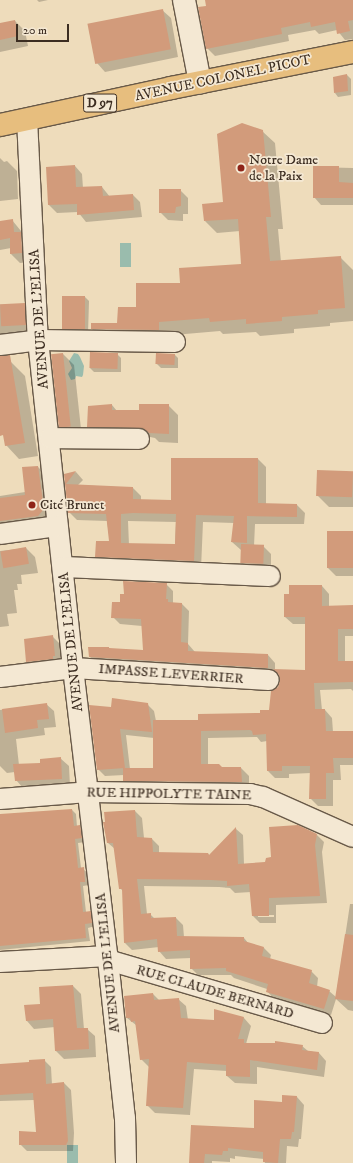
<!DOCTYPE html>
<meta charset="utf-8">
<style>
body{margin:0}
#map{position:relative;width:353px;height:1163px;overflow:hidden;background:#eedcbb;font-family:"IM FELL DW Pica",serif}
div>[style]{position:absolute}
.water>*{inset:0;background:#9abcad;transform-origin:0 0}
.shadow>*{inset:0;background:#0003}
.building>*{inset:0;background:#d29b7b;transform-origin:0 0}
.roads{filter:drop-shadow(1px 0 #685948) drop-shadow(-1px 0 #685948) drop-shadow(0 1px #685948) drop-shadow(0 -1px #685948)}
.street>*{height:20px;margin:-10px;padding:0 10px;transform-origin:10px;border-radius:10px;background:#f4e8d3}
.secondary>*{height:22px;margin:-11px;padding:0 11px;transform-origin:11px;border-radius:11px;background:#f4e8d3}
.primary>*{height:22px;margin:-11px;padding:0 11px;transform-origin:11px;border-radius:11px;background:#e7be7e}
.dots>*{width:11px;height:11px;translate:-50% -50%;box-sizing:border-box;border:2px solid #f4e8d3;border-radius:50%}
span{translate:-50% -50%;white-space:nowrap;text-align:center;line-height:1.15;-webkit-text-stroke:3.5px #f4e8d3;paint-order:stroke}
.shield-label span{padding:1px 3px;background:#f4e8d3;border:1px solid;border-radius:3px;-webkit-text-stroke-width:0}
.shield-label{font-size:13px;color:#3c2d21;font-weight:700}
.street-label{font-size:14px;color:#3c2d21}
.poi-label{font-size:14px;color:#3c2d21}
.left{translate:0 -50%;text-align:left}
.scale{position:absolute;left:16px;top:24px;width:53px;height:18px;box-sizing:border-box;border:2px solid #3c2d21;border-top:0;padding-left:5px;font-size:12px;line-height:14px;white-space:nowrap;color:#3c2d21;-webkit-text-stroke:3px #f4e8d3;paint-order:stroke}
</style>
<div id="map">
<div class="water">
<div style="left:120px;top:243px;width:11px;height:24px"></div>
<div style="clip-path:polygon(74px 353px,78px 354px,80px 357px,84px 366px,83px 375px,82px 377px,76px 376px,75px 379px,71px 380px,68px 374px,72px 368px,69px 361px)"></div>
<div style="left:67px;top:1145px;width:11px;height:18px"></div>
</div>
<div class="shadow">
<div style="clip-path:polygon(37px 0,48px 0,39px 2px)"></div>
<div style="clip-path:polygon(206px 0,353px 0,353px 39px,345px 40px,337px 30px,319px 34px,315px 30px,288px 35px,289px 41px,215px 56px,207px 48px)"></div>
<div style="clip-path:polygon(162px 10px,171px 18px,178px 57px,105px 72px,97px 63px)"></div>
<div style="clip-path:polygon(15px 21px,25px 31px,28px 46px,0 52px,0 24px)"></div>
<div style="clip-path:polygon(347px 75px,351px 79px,351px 95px,338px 97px,335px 93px)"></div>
<div style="clip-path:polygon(262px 131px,275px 143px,283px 229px,278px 229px,281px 262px,340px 257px,353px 270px,353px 321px,330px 323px,330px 326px,294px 329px,294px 333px,260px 336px,256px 332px,223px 334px,220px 331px,104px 341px,92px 329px,118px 324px,137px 308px,181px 284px,242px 264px,240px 231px,217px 233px,205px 221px,224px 203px)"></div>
<div style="clip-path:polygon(0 158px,4px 162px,7px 161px,17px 171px,18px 199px,0 201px)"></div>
<div style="clip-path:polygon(75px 166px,82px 174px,83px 188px,102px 187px,110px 197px,133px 195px,140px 202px,142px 217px,86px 222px,78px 212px,57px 213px,49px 205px,47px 168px)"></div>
<div style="clip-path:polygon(314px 167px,353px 168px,353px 205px,321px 205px,314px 197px)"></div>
<div style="clip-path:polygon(180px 190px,188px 198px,188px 214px,183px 214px,183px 221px,168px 220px,160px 212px)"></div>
<div style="clip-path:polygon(12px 220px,30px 242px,31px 262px,20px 263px,11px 254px,11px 248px,0 250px,0 222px)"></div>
<div style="clip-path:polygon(85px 297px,89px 301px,88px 333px,66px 332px,62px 328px)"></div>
<div style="clip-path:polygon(0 304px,1px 306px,24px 304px,32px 312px,33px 333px,0 337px)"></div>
<div style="clip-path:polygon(63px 354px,74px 365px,82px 438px,71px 438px,60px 426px)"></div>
<div style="clip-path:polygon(117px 354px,121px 358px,121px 372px,94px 372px,90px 368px)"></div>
<div style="clip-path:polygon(174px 354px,178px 358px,178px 368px,161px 368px,157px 364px)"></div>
<div style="clip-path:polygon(11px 362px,25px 376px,38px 456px,19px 459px,6px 445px,0 414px,0 364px)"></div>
<div style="clip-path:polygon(112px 405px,117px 411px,140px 411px,168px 405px,178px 415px,178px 443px,159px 442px,155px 438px,150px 437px,98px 436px,88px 427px)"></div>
<div style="clip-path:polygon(evenodd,258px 459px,266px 467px,266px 504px,297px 505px,305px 513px,304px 524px,255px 524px,254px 546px,263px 546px,271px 554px,271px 572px,249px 571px,241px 563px,241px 550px,232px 542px,234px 523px,203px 522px,201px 569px,103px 564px,96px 556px,110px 542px,107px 521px,77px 520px,69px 512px,65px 475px,76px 472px,83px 480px,78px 485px,133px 488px,141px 496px,141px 500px,172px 501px,258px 459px,128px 521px,176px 522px,175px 545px,129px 545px,128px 521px)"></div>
<div style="clip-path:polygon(38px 467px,51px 480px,57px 522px,0 539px,0 496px,25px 492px)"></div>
<div style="clip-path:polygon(353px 472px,353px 507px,329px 507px,318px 496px)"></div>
<div style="clip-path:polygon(353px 532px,353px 576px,336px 576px,328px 568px)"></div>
<div style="clip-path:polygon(26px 548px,35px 557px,38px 573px,21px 575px,22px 584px,17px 584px,18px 590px,14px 590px,17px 613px,7px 614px,9px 626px,0 627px,0 551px)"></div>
<div style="clip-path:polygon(166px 584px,173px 591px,173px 603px,182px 604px,189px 611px,188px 644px,195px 652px,268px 655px,275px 663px,275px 675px,97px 664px,90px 657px,110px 649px,144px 651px,142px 626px,120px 624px,113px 617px,121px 603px)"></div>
<div style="clip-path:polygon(evenodd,322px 586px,329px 594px,329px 607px,353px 606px,353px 636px,345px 636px,345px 662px,353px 662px,353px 691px,351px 689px,320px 690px,322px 710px,325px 710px,332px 718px,333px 732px,353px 732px,353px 765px,340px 765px,341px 780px,333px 780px,333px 806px,318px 806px,310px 798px,311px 773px,289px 774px,289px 778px,275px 778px,268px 771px,267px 741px,261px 742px,257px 737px,208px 738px,208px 765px,222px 768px,241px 768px,249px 776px,249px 789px,131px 788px,124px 781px,124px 775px,105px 776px,98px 769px,112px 708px,147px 704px,154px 711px,156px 721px,199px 721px,261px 714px,270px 711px,306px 671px,306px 624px,293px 624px,285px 617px,322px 586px,126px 735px,154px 738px,154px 769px,130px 769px,126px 735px)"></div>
<div style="clip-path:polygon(52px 636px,60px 644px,63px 663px,35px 670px,27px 662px)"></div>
<div style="clip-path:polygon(46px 704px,54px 711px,56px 727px,44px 728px,45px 735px,16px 739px,19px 765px,42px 764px,60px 758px,69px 766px,70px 786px,24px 789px,16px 780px,15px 772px,7px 773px,0 766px,0 710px)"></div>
<div style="clip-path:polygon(72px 810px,76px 814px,77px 827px,80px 826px,84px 830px,85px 842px,78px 843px,81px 868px,87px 872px,89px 885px,83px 886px,86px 912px,90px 912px,94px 916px,95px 926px,88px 928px,90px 941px,0 950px,0 815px)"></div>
<div style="clip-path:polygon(evenodd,135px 811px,142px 818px,144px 838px,152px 839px,159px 846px,159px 853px,208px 854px,210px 856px,236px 829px,243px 835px,244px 864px,266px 863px,272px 858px,317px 835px,324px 842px,322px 852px,327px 903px,276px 905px,276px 923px,260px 923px,253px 916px,251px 892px,235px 893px,230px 888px,219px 887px,144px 886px,147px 914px,150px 914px,155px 919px,176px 918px,183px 925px,184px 937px,244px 938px,249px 944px,264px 948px,271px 955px,270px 959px,311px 971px,318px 978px,317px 987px,329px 991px,336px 997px,350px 904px,353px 904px,353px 1011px,348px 1010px,336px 999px,331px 1015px,274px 999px,267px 991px,267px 989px,234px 978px,231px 975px,198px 975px,191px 968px,191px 958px,166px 959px,159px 951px,159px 947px,132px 950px,125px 943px,123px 891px,120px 888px,115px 849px,108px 843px,135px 811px,258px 915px,274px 915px,274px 917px,258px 917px,258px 915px)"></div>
<div style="clip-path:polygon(73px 986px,81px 994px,84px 1029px,87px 1029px,95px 1036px,96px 1057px,64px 1059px,56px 1051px,55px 1027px,34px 1029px,27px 1021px,41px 1005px)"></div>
<div style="clip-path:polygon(153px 994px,159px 1000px,178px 999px,186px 1006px,188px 1020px,215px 1021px,215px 1010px,244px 1018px,251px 1026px,246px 1044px,302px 1046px,308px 1051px,319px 1053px,326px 1061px,324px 1077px,257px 1067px,257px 1084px,235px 1083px,227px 1076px,227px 1071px,194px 1069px,190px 1115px,155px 1113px,147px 1105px,149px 1067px,141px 1059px,136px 1025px,127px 1018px)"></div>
<div style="clip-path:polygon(44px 1060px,51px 1067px,52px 1085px,64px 1083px,71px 1090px,74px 1133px,73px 1151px,27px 1151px,20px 1144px,37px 1133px,34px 1100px,0 1101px,0 1065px,31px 1063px)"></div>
<div style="clip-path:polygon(297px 1097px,304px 1105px,301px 1139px,299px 1139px,298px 1147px,287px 1146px,286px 1163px,265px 1163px,264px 1159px,235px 1156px,235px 1159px,230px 1158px,230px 1162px,212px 1161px,212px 1163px,190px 1163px,192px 1126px,255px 1129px,283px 1103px)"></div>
</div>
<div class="building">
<div style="clip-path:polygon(205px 0,353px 0,353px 20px,348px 21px,350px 31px,337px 34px,335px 22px,311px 27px,310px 22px,281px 28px,282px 34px,206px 49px,198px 7px,206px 6px)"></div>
<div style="left:163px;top:9px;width:41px;height:77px;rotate:79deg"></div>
<div style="clip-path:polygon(15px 20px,18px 36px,0 40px,0 23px)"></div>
<div style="clip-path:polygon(347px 74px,348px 91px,334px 93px,333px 77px)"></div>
<div style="clip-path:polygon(242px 123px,263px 130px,271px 217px,266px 217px,270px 261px,341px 256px,345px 308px,318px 310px,318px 314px,282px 317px,282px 321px,246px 324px,246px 319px,210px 322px,209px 318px,159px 322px,159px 330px,91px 329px,91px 323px,117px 323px,118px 307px,136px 307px,136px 283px,180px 283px,179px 268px,241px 264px,238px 219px,204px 221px,202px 204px,223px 202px,217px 134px)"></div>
<div style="clip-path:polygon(75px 165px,76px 187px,102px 186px,103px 196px,133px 194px,134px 210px,77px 215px,77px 204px,48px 205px,46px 167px)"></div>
<div style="clip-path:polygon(313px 166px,339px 166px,339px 182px,353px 183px,353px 198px,313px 198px)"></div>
<div style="clip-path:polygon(159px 189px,181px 189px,181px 206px,176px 207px,175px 213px,159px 213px)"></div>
<div style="clip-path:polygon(13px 219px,14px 232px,21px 232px,22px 253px,10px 254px,10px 238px,0 240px,0 221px)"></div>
<div style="left:62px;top:296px;width:23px;height:33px"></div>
<div style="left:25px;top:303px;width:22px;height:25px;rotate:87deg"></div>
<div style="left:90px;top:352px;width:28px;height:16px;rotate:2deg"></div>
<div style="left:63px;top:353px;width:74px;height:12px;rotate:84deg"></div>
<div style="left:156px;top:353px;width:19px;height:11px;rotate:3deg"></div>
<div style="clip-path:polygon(10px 355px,25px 443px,5px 446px,3px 435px,0 436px,0 356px)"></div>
<div style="clip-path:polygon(112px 404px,112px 410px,139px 410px,139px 404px,169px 404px,169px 434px,149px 433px,144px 429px,139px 428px,87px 427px,88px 406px)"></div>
<div style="clip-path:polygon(evenodd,171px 458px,258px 458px,258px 503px,297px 504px,297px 517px,247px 516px,247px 543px,231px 542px,234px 516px,196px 515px,194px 561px,95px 557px,96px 541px,109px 541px,106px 514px,68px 513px,64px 474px,76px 471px,66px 484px,133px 487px,133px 499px,171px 500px,171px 458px,133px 513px,176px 514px,175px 544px,121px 543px,121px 514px,133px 513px)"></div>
<div style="clip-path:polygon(38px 466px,44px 509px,38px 516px,0 521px,0 498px,25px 495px,22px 467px)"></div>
<div style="left:317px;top:470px;width:36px;height:26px;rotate:2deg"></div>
<div style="left:327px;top:531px;width:26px;height:37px"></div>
<div style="left:241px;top:544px;width:23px;height:19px;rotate:2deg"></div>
<div style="left:26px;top:547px;width:17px;height:26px;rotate:80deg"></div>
<div style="clip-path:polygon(123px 581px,167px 583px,166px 599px,168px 599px,168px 602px,182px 603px,181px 642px,188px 643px,188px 651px,268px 654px,268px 668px,89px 657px,88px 647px,109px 647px,109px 648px,143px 650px,141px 619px,111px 618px,112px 602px,120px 602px,120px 594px,124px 594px)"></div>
<div style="clip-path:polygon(289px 585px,322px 585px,322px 606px,353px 605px,353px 629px,338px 629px,338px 661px,353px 661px,353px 682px,314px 683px,315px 709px,325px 709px,326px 731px,353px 731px,353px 758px,333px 758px,334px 773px,326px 773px,326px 799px,309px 799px,310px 766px,282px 766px,282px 771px,267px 771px,266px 734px,253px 735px,252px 731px,250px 730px,201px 731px,201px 764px,219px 764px,222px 767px,241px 767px,242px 782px,123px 781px,123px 768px,153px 768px,153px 720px,198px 720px,198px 714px,260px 713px,260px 710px,269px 710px,271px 691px,278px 687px,280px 681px,279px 675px,273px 669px,305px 670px,305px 617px,284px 617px,284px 594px,289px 594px)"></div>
<div style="clip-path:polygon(53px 635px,55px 656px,53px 656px,53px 659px,26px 662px,24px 639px)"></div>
<div style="clip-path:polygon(112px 698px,148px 703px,152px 732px,120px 729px,125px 768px,97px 770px,89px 705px,111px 707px)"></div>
<div style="clip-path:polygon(47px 703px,49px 719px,37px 720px,38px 728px,5px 733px,2px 709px)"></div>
<div style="clip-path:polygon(61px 757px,62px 779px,15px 781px,13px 764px,40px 763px,40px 759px)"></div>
<div style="clip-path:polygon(72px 809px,74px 826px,80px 825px,82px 838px,75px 839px,78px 868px,84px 867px,85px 882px,80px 882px,83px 912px,91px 911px,92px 923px,85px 924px,86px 938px,0 946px,0 814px)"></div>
<div style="clip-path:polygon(135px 810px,137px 837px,152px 838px,153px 852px,208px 853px,209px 855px,236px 827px,238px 864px,265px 862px,266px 858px,271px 857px,269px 827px,298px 825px,317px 834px,315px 845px,320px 896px,269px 898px,269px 916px,252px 916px,249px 884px,227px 886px,227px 881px,211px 880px,137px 879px,141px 914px,151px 913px,151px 918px,176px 917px,177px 936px,244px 937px,244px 941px,264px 947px,262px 956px,312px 970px,309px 983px,330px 990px,324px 1009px,266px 992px,268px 984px,226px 971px,226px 968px,190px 969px,190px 950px,158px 952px,157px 939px,124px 943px,122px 889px,119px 889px,113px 843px,107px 843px,103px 822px,105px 822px,104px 812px)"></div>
<div style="clip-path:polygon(345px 934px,353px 935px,353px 1001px,335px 999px)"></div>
<div style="clip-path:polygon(73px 985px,77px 1028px,88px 1028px,89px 1049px,55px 1051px,53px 1019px,26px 1021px,24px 1005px,40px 1004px,39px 987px)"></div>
<div style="clip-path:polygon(153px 993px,154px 1000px,179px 998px,181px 1018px,214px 1020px,214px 1009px,244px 1017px,238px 1039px,244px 1039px,244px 1043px,275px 1043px,275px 1041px,303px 1045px,302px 1050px,319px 1052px,317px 1070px,250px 1060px,250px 1077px,226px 1076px,226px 1065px,187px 1062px,183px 1108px,146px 1106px,149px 1059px,140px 1060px,135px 1021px,131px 1022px,130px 1018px,126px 1018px,124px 996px)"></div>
<div style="clip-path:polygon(45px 1059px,46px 1084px,64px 1082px,68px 1141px,66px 1145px,19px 1145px,19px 1131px,36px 1132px,33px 1093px,0 1095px,0 1064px,29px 1062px,29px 1060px)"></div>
<div style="clip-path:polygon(282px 1095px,297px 1096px,294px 1132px,292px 1132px,291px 1139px,280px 1139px,278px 1163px,263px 1162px,263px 1152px,228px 1148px,228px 1151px,223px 1151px,222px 1155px,205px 1154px,204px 1163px,189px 1163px,191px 1125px,254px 1128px,254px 1100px,282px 1102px)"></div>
</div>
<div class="roads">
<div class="street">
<div style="left:27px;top:119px;width:221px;rotate:87.2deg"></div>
<div style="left:38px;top:340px;width:330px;rotate:83.9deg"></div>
<div style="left:73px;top:668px;width:294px;rotate:83.2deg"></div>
<div style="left:108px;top:960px;width:159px;rotate:83.9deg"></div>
<div style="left:125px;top:1118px;width:45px;rotate:88.7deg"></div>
<div style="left:0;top:345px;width:38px;rotate:-7deg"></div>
<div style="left:38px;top:340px;width:137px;rotate:0.8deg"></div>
<div style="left:50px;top:438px;width:89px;rotate:0.6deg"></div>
<div style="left:0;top:534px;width:58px;rotate:-8deg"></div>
<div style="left:63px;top:567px;width:207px;rotate:2.5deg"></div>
<div style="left:0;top:677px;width:74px;rotate:-7deg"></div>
<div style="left:73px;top:668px;width:196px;rotate:3.5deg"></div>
<div style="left:0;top:799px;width:88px;rotate:-4.5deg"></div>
<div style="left:88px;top:792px;width:162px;rotate:0.7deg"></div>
<div style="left:250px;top:794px;width:13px;rotate:13deg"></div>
<div style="left:263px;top:797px;width:98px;rotate:24deg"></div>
<div style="left:108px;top:960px;width:223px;rotate:16.4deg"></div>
<div style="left:0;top:962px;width:108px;rotate:-3.2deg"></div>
</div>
<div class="secondary">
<div style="left:184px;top:0;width:84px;rotate:79deg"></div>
</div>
<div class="primary">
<div style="left:0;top:125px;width:175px;rotate:-12.2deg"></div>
<div style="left:171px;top:88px;width:186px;rotate:-11.2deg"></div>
</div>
</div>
<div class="dots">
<div style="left:241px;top:168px;background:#8f2418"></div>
<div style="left:32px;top:505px;background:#8f2418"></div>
</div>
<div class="shield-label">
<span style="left:100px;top:103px">D 97</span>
</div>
<div class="street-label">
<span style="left:223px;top:78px;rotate:-12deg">AVENUE COLONEL PICOT</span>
<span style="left:39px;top:319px;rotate:-94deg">AVENUE DE L'ELISA</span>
<span style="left:71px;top:642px;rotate:-96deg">AVENUE DE L'ELISA</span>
<span style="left:171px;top:674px;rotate:4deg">IMPASSE LEVERRIER</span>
<span style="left:169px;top:794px;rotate:1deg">RUE HIPPOLYTE TAINE</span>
<span style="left:108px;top:963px;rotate:-96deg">AVENUE DE L'ELISA</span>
<span style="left:215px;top:992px;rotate:16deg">RUE CLAUDE BERNARD</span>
</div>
<div class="poi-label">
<span class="left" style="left:249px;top:168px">Notre Dame<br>de la Paix</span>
<span class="left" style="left:40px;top:505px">Cité Brunet</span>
</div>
<div class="scale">20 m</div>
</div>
